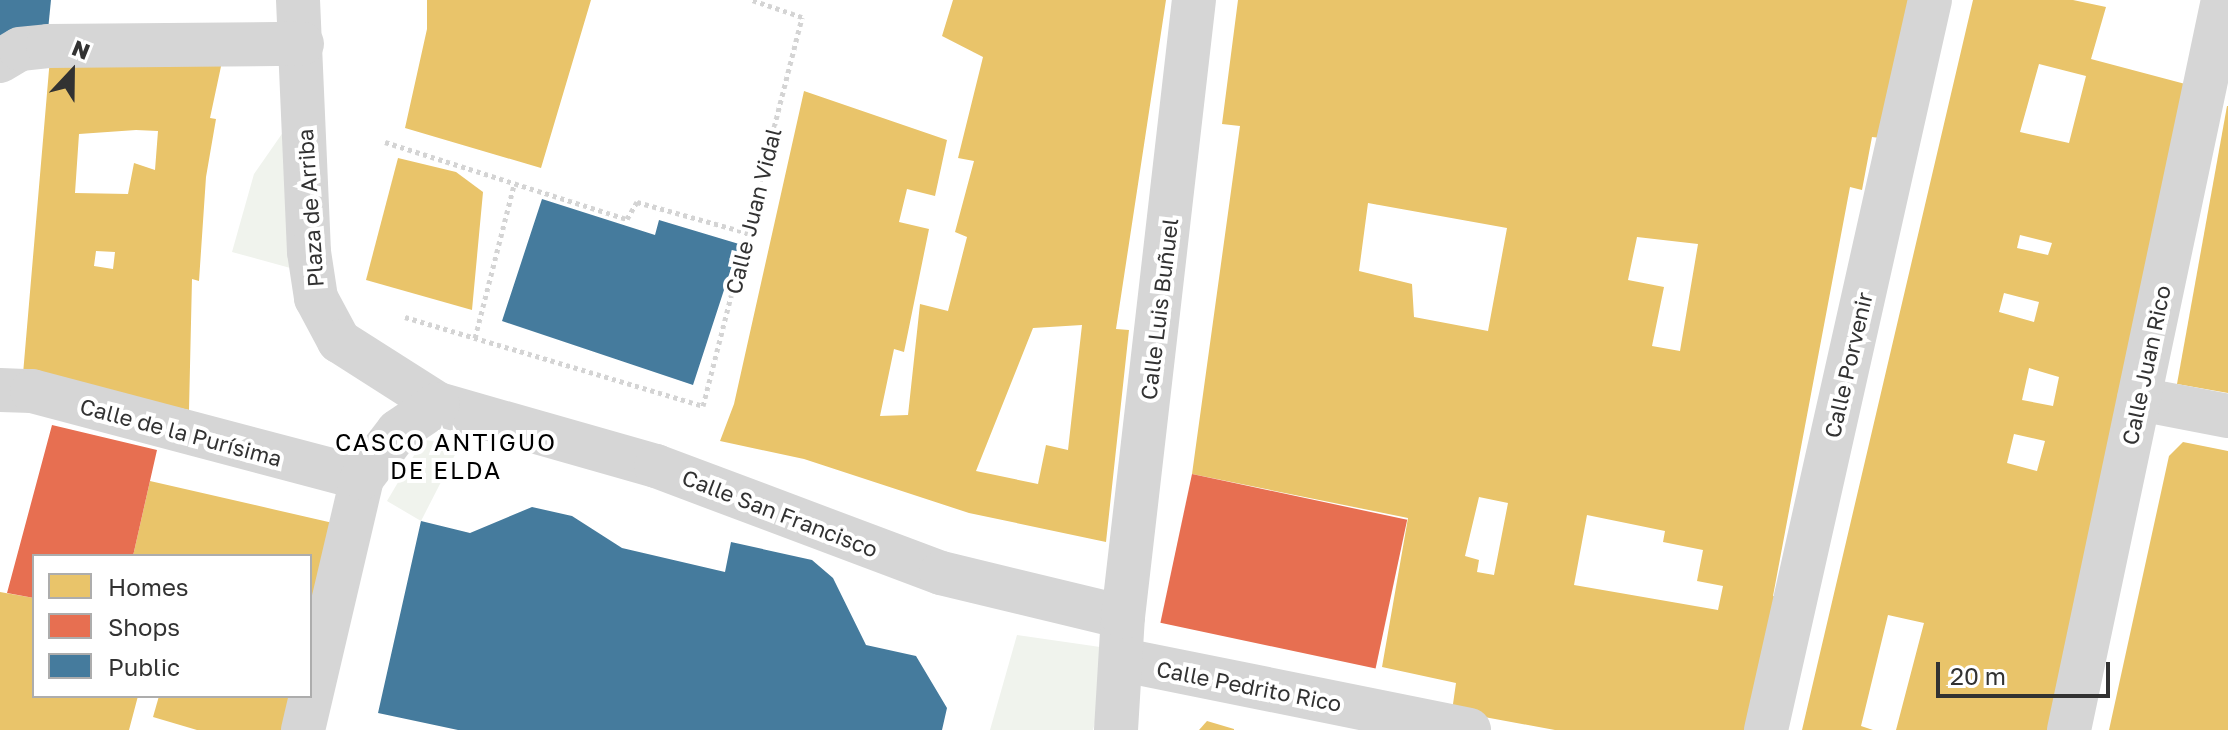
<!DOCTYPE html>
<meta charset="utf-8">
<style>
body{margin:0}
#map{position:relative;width:2228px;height:730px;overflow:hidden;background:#fff;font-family:"Golos Text",sans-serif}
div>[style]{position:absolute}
.green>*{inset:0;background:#f0f3ed}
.homes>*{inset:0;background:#e9c46a}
.shops>*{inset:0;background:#e76f51;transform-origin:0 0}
.public>*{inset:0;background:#457b9d}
.path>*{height:5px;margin-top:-2.5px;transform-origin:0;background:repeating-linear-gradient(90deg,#d4d4d4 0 4px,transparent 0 8px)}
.street>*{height:44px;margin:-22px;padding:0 22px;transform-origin:22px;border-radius:22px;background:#d6d6d6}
span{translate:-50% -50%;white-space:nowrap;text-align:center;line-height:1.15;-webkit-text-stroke:8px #fff;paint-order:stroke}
.street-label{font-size:22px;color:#323232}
.neighbourhood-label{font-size:24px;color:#000;letter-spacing:2px}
.legend{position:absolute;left:32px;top:554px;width:280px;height:144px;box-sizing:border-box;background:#fff;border:2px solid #adadad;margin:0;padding:10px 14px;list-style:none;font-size:24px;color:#323232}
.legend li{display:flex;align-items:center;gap:16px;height:40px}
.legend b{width:40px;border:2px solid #adadad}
.north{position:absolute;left:32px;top:32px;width:80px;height:80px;-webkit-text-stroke:6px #fff;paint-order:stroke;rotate:22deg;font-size:22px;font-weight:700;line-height:32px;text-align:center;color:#323232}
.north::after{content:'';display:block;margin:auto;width:28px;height:36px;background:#323232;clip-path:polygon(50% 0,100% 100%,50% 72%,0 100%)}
.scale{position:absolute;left:1936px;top:662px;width:174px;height:36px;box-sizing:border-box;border:4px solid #323232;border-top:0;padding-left:10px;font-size:24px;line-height:28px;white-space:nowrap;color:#323232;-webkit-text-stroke:6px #fff;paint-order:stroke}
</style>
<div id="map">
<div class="green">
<div style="clip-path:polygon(286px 128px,294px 269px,232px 252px,254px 174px)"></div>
<div style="clip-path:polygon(423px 440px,461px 443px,421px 521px,387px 501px)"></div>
<div style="clip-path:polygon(1017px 635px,1114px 649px,1093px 730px,990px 730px)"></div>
</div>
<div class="homes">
<div style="clip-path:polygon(427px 0,591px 0,541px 168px,405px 128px,427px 29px)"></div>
<div style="clip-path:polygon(evenodd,953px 0,1166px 0,1116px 329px,1129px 330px,1106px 542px,969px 513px,804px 459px,720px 441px,734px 404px,804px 91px,947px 140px,935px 196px,907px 189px,899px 222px,929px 229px,904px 352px,894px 349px,880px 416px,908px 415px,920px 304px,948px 311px,967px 237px,955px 232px,974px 161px,958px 158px,983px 57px,942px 36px,953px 0,1082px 325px,1068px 450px,1046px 445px,1038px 484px,976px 471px,1033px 328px,1082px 325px)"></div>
<div style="clip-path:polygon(evenodd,1238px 0,1911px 0,1890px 139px,1872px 137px,1862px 190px,1850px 187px,1773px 596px,1790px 600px,1761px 730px,1555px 730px,1452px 711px,1456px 683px,1382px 667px,1408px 518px,1192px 474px,1240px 126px,1222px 124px,1238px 0,1368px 203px,1507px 228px,1488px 331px,1414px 317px,1412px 284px,1359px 271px,1368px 203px,1238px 0,1637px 237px,1698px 244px,1680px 351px,1652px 346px,1664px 287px,1628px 280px,1637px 237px,1238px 0,1479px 497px,1508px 503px,1494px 575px,1477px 572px,1479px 560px,1465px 556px,1479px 497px,1238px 0,1587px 515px,1665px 531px,1663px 542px,1703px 550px,1697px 581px,1723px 586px,1718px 610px,1574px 585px,1587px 515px)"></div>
<div style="clip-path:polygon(evenodd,1973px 0,2073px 0,2106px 7px,2091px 59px,2189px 85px,2055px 730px,1896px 730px,1924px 623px,1888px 615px,1861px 726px,1873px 730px,1802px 730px,1973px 0,2039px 64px,2086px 76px,2069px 143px,2020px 132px,2039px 64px,1973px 0,2020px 235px,2052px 243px,2048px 255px,2017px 248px,2020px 235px,1973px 0,2004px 293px,2039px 302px,2034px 322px,1999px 312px,2004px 293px,1973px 0,2029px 368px,2059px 377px,2053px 406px,2022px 400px,2029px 368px,1973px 0,2014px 434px,2045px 441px,2037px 471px,2007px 463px,2014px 434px)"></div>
<div style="clip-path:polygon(evenodd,223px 57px,210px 118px,216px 119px,206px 177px,199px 281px,192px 279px,189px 410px,23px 374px,50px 58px,223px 57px,136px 130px,158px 131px,155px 170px,134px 163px,128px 194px,75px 193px,79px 134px,136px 130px,223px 57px,96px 251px,115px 252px,113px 269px,94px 266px,96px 251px)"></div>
<div style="clip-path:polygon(2227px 106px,2228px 106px,2228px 393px,2177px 384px)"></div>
<div style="clip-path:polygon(398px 158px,456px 172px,483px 192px,472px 310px,366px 280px)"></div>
<div style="clip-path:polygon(2183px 442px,2228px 451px,2228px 730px,2109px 730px,2169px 456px)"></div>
<div style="clip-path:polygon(150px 481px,333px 523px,310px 623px,310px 556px,133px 556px)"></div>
<div style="clip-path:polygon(0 592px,34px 598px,34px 696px,138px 696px,129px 730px,0 730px)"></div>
<div style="clip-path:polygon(159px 696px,296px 696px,288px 730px,197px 730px,153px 717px)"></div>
<div style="clip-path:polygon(1207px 721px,1234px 729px,1234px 730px,1199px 730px)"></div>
</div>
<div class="shops">
<div style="clip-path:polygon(52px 425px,157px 450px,133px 556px,34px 556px,34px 598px,7px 593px)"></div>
<div style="left:1192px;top:474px;width:220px;height:152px;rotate:12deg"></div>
</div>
<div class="public">
<div style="clip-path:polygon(0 0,51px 0,47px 40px,0 37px)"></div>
<div style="clip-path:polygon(542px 199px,655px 235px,659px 220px,739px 244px,693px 385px,502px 321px)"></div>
<div style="clip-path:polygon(532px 507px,572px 516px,622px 548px,725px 572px,731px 542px,812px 560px,833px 578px,866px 645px,916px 656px,947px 708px,942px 730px,458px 730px,378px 713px,421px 521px,470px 533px)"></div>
</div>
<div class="path">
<div style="left:385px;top:142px;width:254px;rotate:17.7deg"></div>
<div style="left:627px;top:219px;width:20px;rotate:-60deg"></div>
<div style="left:637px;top:202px;width:115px;rotate:15.6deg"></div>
<div style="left:405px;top:317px;width:311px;rotate:16.6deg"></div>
<div style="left:703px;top:406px;width:401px;rotate:-75.7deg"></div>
<div style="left:802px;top:17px;width:53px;rotate:-161.2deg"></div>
<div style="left:475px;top:338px;width:158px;rotate:-75.7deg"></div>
</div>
<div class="street">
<div style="left:298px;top:0;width:252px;rotate:87.5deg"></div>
<div style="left:309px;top:252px;width:47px;rotate:81.3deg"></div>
<div style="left:316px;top:298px;width:49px;rotate:61.9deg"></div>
<div style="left:339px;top:341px;width:117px;rotate:32.5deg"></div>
<div style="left:438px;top:404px;width:227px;rotate:15.9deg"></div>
<div style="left:656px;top:466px;width:304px;rotate:20.6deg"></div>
<div style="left:941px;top:573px;width:187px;rotate:13.6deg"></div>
<div style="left:0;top:61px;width:23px;rotate:-31deg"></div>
<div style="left:20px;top:49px;width:28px;rotate:-6deg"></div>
<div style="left:48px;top:46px;width:254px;rotate:-0.5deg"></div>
<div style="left:0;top:390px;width:32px;rotate:2deg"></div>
<div style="left:32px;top:391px;width:341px;rotate:14.8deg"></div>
<div style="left:2139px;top:399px;width:91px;rotate:10.8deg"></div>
<div style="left:1123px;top:660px;width:353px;rotate:11.4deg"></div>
<div style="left:303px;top:730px;width:259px;rotate:-76.8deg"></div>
<div style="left:362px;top:478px;width:59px;rotate:-52.5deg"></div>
<div style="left:398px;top:431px;width:48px;rotate:-34deg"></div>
<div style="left:1116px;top:730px;width:113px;rotate:-86.5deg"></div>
<div style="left:1123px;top:617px;width:621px;rotate:-83.44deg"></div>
<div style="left:1766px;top:730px;width:748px;rotate:-77.34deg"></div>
<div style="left:2069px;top:730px;width:746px;rotate:-78.09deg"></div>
</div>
<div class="street-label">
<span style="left:310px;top:208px;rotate:-94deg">Plaza de Arriba</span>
<span style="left:753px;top:211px;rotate:-76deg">Calle Juan Vidal</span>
<span style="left:1159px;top:309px;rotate:-83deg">Calle Luis Buñuel</span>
<span style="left:1848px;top:365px;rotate:-77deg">Calle Porvenir</span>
<span style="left:2146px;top:365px;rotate:-78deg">Calle Juan Rico</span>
<span style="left:181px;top:432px;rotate:15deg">Calle de la Purísima</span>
<span style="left:780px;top:513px;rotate:21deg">Calle San Francisco</span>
<span style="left:1249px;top:686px;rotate:11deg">Calle Pedrito Rico</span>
</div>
<div class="neighbourhood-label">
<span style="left:446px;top:456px">CASCO ANTIGUO<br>DE ELDA</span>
</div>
<ul class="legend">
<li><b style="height:22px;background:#e9c46a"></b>Homes</li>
<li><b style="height:22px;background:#e76f51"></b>Shops</li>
<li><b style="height:22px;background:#457b9d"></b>Public</li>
</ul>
<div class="north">N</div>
<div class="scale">20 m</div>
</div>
